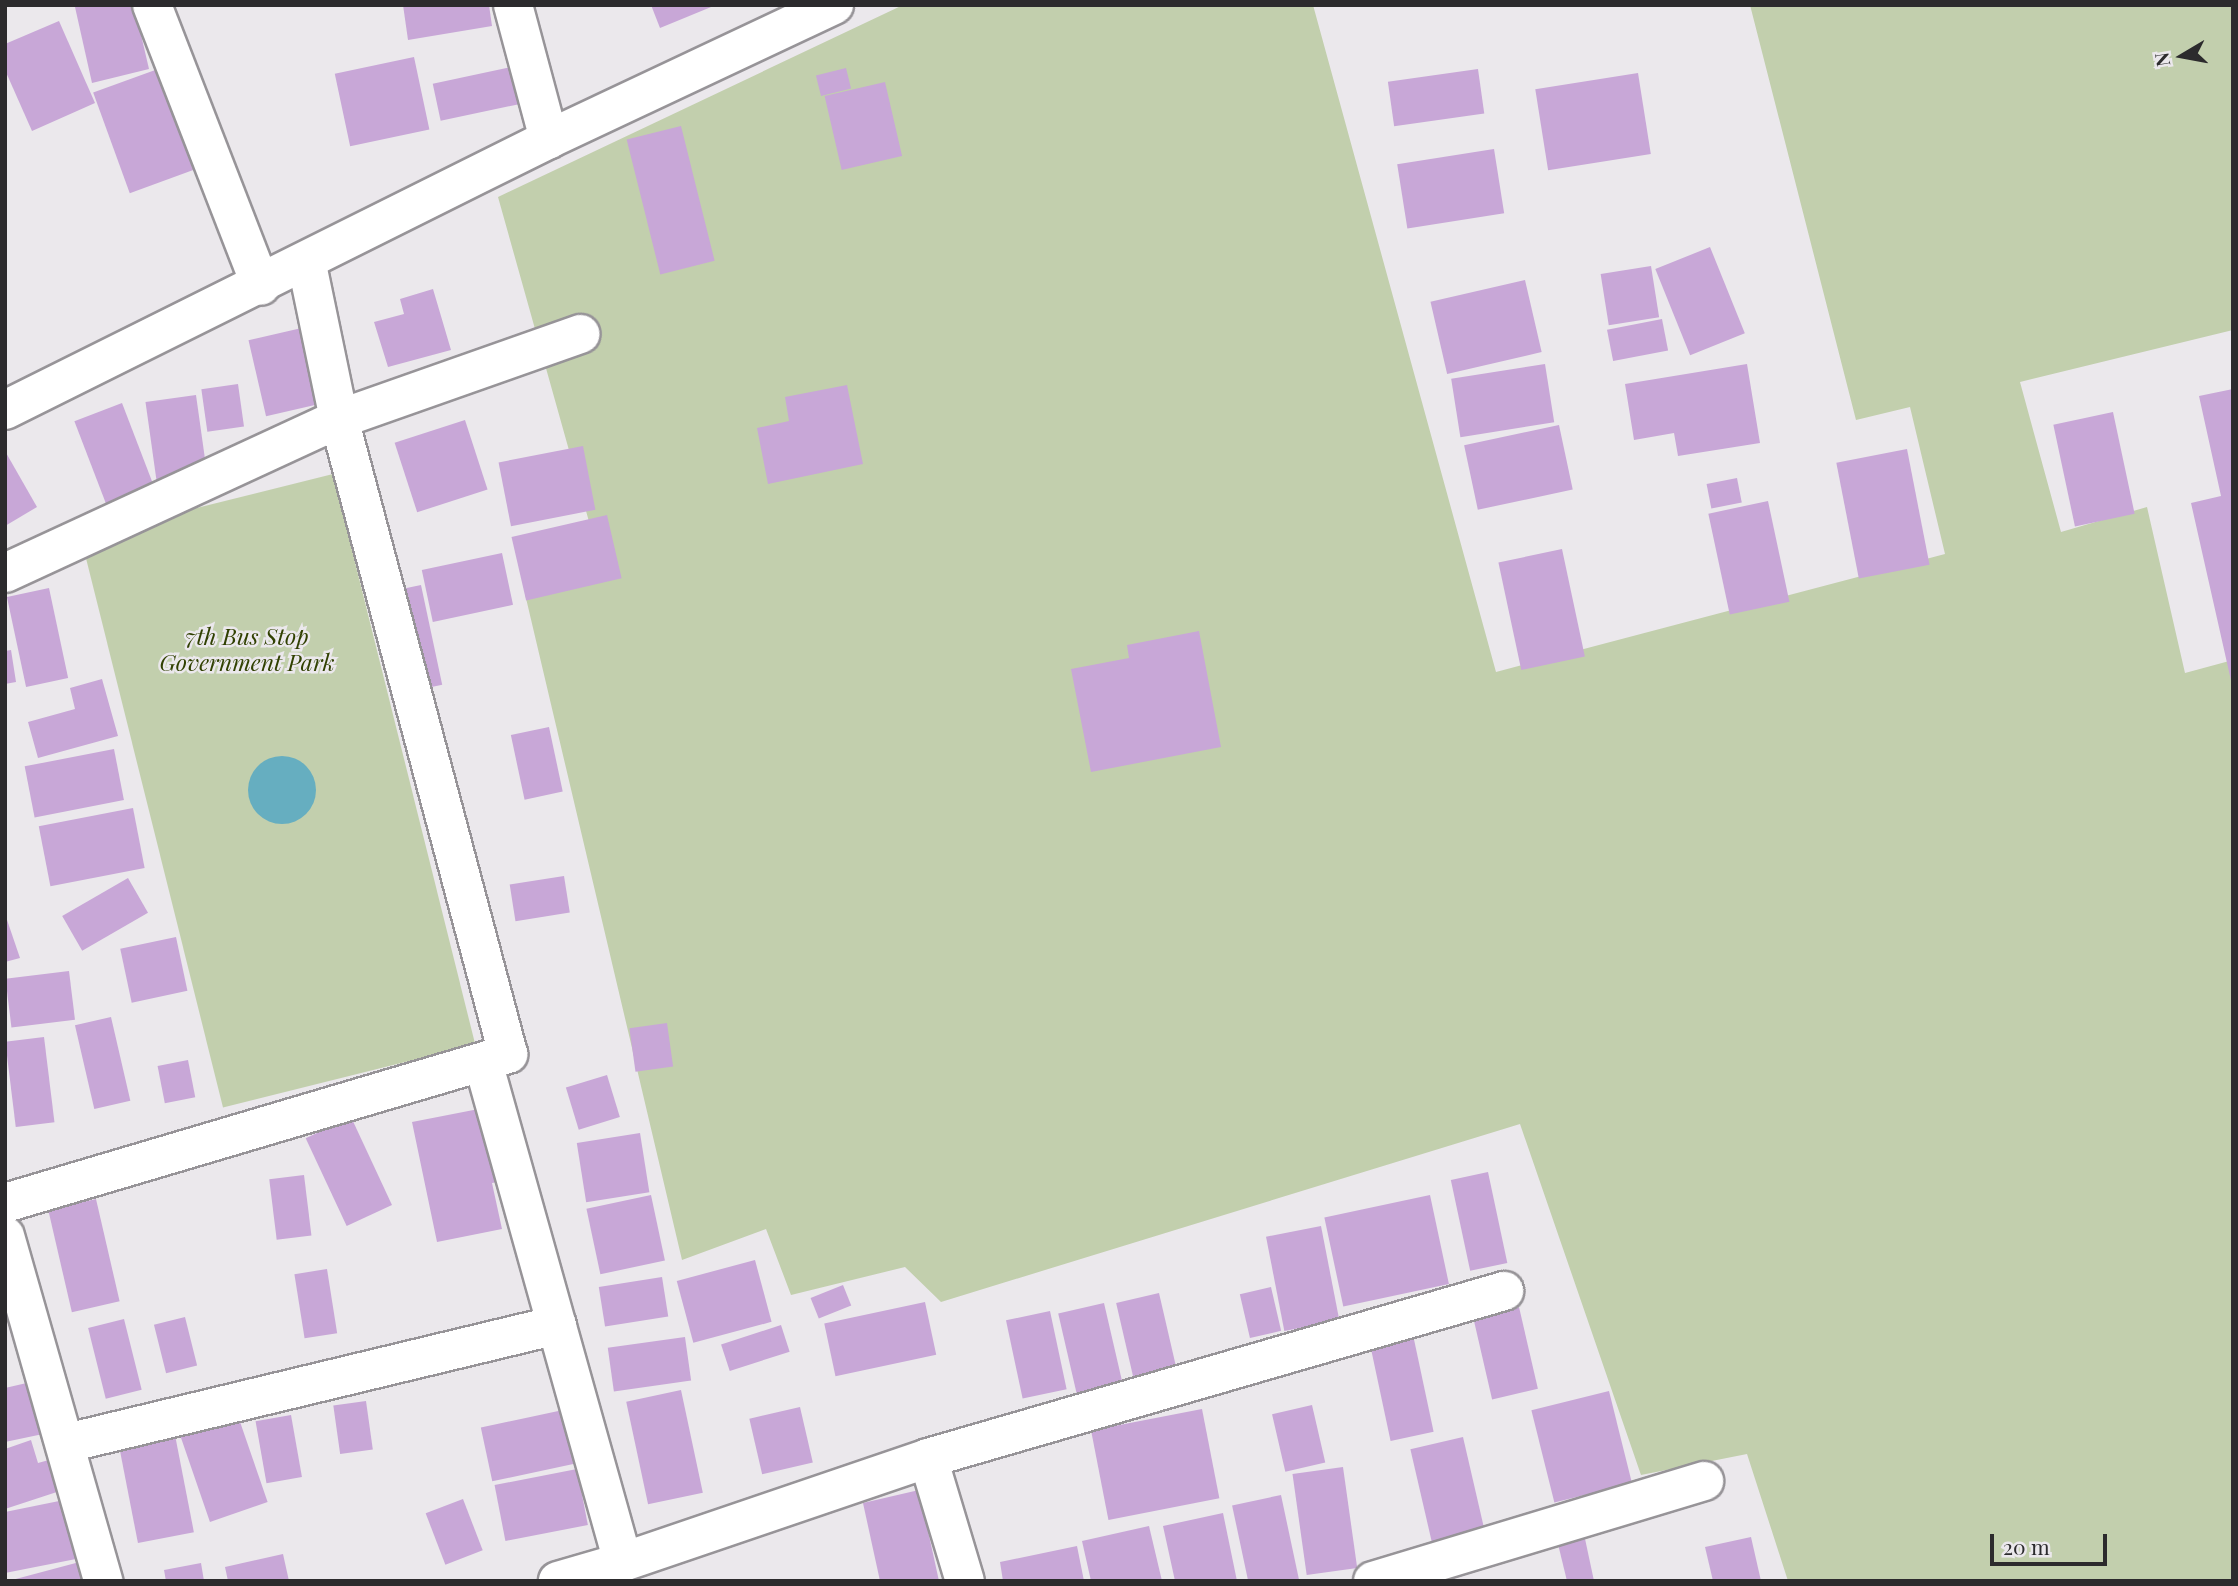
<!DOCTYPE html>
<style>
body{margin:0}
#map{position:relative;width:2238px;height:1586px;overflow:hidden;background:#ebe8ec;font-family:"Playfair Display",serif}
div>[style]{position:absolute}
.green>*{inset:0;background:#c2cfad;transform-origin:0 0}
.water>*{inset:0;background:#66aec0}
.round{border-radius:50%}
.building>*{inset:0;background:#c8a7d7;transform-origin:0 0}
.roads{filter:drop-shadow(2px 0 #979498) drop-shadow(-2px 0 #979498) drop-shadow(0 2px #979498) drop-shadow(0 -2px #979498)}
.street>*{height:38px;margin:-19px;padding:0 19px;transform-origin:19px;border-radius:19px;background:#fff}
.secondary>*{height:38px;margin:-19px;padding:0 19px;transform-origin:19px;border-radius:19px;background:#fff}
span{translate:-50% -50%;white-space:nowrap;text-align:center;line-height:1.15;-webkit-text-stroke:5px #ebe8ec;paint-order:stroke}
.park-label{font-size:23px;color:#304001;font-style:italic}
.frame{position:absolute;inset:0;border:7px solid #2c2b2d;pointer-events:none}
.north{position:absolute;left:2147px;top:21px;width:70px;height:70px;-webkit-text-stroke:5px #ebe8ec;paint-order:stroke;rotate:260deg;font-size:19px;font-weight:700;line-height:28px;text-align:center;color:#2c2b2d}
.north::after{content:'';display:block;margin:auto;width:24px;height:32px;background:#2c2b2d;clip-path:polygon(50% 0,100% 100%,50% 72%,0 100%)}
.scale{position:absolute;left:1990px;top:1534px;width:117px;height:32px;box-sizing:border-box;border:4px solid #2c2b2d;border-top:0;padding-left:9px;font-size:21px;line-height:24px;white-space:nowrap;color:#2c2b2d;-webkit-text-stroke:5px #ebe8ec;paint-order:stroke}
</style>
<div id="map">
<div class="green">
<div style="clip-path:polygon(903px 5px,1313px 5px,1496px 672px,1945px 554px,1910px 407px,1856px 420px,1750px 5px,2233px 5px,2233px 330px,2020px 382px,2061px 532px,2147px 507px,2185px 673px,2233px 660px,2233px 1581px,1788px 1581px,1747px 1454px,1641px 1475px,1520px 1124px,941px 1302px,905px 1267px,791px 1295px,766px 1229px,682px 1260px,525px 594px,602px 568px,498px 197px)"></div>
<div style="left:333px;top:474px;width:588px;height:260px;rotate:76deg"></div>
</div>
<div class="water">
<div class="round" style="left:248px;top:756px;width:68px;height:68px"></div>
</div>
<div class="building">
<div style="clip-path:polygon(134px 5px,149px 69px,92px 83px,75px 7px)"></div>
<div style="clip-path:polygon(403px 5px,489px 5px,492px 26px,408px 40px)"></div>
<div style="clip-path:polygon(651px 5px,716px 5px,660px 28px)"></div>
<div style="clip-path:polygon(59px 21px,95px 103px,32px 131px,5px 70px,5px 44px)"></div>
<div style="left:414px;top:57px;width:74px;height:81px;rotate:78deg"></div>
<div style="left:511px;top:67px;width:38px;height:80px;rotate:78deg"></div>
<div style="left:846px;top:68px;width:21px;height:31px;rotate:76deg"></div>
<div style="left:158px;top:69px;width:107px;height:69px;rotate:70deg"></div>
<div style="left:1478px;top:69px;width:45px;height:91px;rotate:82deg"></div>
<div style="left:1638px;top:73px;width:82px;height:104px;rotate:81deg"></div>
<div style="left:885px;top:82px;width:76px;height:62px;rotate:77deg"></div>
<div style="left:681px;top:126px;width:139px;height:56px;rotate:76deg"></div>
<div style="left:1494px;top:149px;width:65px;height:98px;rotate:81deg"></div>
<div style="left:1710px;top:247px;width:93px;height:59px;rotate:68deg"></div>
<div style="left:1651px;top:266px;width:52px;height:51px;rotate:81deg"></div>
<div style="left:1525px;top:280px;width:74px;height:97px;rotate:77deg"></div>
<div style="clip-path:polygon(433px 289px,451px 350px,388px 367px,374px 322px,404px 314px,400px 299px)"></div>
<div style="left:1662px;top:319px;width:32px;height:56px;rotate:79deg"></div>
<div style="left:306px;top:327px;width:78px;height:59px;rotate:77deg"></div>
<div style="left:1545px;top:364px;width:59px;height:95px;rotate:81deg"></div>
<div style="clip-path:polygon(1747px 364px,1760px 443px,1678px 456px,1674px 433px,1634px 440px,1625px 384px)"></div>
<div style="left:238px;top:384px;width:43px;height:37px;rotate:82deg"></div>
<div style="clip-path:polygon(847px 385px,863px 464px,768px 484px,757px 428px,789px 421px,785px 397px)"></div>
<div style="clip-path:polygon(2233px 389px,2233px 685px,2232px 685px,2191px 503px,2221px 496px,2199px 396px)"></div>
<div style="left:196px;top:395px;width:81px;height:51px;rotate:82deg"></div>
<div style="left:122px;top:403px;width:88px;height:51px;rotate:69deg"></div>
<div style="left:2113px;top:412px;width:104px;height:61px;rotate:78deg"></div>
<div style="left:465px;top:420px;width:73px;height:74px;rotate:72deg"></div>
<div style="left:1559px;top:425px;width:66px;height:97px;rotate:78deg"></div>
<div style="left:583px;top:446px;width:65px;height:86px;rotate:79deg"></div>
<div style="left:1907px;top:449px;width:118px;height:72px;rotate:79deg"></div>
<div style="clip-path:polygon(5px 451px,37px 507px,5px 526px)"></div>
<div style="left:1737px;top:478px;width:25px;height:31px;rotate:79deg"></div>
<div style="left:1768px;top:501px;width:103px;height:61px;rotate:78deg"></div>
<div style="left:607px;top:515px;width:65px;height:98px;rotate:77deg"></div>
<div style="left:1562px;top:549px;width:110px;height:65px;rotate:78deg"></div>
<div style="left:502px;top:553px;width:53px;height:82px;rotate:78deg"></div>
<div style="left:421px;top:585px;width:102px;height:22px;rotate:78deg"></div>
<div style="left:49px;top:588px;width:92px;height:43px;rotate:78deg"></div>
<div style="clip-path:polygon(1199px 631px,1221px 747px,1091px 772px,1071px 669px,1129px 658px,1127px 645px)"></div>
<div style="clip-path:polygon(11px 650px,16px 682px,5px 684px,5px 651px)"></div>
<div style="clip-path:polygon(102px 679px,118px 736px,38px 758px,28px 722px,75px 709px,70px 688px)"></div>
<div style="left:549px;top:727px;width:66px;height:39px;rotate:78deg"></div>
<div style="left:114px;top:749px;width:52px;height:91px;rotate:79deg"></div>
<div style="left:133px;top:808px;width:61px;height:96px;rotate:79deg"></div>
<div style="left:564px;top:876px;width:37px;height:55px;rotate:81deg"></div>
<div style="left:128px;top:878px;width:40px;height:76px;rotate:60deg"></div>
<div style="clip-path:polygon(5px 914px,20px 958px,5px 962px)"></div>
<div style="left:176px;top:937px;width:55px;height:57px;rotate:78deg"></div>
<div style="left:69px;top:971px;width:49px;height:64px;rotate:83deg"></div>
<div style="left:111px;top:1017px;width:86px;height:37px;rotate:77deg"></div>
<div style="left:667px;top:1023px;width:44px;height:38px;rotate:82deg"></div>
<div style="left:44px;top:1037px;width:86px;height:39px;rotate:83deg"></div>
<div style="left:188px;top:1060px;width:38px;height:31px;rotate:79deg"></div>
<div style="left:607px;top:1075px;width:44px;height:43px;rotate:73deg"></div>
<div style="clip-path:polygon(494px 1106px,509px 1180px,492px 1183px,502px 1229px,437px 1242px,412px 1122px)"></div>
<div style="left:351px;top:1117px;width:97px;height:50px;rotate:65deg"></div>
<div style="left:640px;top:1133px;width:60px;height:64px;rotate:81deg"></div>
<div style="left:1488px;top:1172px;width:93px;height:38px;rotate:78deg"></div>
<div style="left:304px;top:1175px;width:61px;height:35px;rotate:83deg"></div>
<div style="left:651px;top:1195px;width:67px;height:66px;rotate:78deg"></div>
<div style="left:1430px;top:1195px;width:91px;height:108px;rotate:78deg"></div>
<div style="left:96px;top:1199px;width:105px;height:49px;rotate:77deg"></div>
<div style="left:1321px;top:1226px;width:96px;height:56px;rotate:79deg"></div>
<div style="left:755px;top:1260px;width:64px;height:81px;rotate:75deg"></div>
<div style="left:327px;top:1269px;width:65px;height:33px;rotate:81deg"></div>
<div style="left:662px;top:1277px;width:40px;height:64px;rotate:81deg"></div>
<div style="left:843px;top:1285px;width:22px;height:35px;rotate:68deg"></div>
<div style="left:1271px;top:1287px;width:45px;height:32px;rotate:77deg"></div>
<div style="left:1159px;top:1293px;width:84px;height:44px;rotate:77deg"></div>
<div style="left:925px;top:1302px;width:54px;height:103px;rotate:78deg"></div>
<div style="left:1104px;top:1303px;width:84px;height:47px;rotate:77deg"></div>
<div style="left:1519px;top:1307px;width:84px;height:47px;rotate:77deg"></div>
<div style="left:1050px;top:1311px;width:80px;height:45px;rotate:78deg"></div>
<div style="left:185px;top:1317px;width:50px;height:32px;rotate:76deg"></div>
<div style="left:124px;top:1319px;width:73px;height:37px;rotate:76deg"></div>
<div style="left:781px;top:1325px;width:28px;height:63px;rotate:72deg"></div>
<div style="left:1412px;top:1330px;width:104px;height:44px;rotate:78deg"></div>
<div style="left:685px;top:1337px;width:44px;height:78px;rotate:82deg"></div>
<div style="clip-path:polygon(31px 1382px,43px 1434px,5px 1442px,5px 1388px)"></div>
<div style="left:681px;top:1390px;width:105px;height:56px;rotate:78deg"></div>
<div style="left:1609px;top:1391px;width:95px;height:80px;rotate:76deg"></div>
<div style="left:366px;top:1401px;width:49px;height:33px;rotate:82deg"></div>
<div style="left:1312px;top:1405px;width:59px;height:41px;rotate:77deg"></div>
<div style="left:800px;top:1407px;width:57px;height:52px;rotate:77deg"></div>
<div style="left:1202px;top:1409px;width:91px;height:113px;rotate:79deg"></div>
<div style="left:563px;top:1410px;width:55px;height:84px;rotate:78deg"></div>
<div style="left:291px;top:1415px;width:63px;height:36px;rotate:80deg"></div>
<div style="left:238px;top:1416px;width:91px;height:61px;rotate:71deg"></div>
<div style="left:175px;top:1435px;width:99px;height:57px;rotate:79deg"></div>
<div style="left:1463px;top:1437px;width:95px;height:54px;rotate:77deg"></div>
<div style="clip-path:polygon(31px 1440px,38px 1463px,56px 1458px,66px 1489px,5px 1509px,5px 1449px)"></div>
<div style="left:1343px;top:1467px;width:102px;height:51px;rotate:82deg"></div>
<div style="left:577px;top:1469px;width:57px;height:84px;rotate:79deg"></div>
<div style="clip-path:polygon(919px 1490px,939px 1581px,880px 1581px,863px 1503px)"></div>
<div style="left:1281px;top:1495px;width:88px;height:50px;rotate:78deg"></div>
<div style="clip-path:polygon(69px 1499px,81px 1558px,5px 1573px,5px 1512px)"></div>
<div style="left:463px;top:1499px;width:55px;height:40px;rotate:69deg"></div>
<div style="clip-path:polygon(1223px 1513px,1237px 1581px,1175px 1581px,1163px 1526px)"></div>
<div style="clip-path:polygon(1149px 1526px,1162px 1581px,1091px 1581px,1082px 1541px)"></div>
<div style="clip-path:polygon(1584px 1534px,1594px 1581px,1567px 1581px,1557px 1540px)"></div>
<div style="clip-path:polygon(1751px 1537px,1761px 1581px,1713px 1581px,1705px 1547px)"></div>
<div style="clip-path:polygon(1077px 1546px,1084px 1581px,1003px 1581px,1000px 1562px)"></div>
<div style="clip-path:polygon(283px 1554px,289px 1581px,228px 1581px,225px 1567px)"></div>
<div style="clip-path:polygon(87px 1560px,92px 1581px,12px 1581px,12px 1580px)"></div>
<div style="clip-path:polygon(201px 1563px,204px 1581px,166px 1581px,164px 1570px)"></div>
</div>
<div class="roads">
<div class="street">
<div style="left:152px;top:5px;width:301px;rotate:68.8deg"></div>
<div style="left:513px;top:5px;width:139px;rotate:75deg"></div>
<div style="left:5px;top:573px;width:368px;rotate:-24.8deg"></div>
<div style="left:339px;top:419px;width:256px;rotate:-19.4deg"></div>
<div style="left:483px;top:1062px;width:519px;rotate:74.36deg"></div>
<div style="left:623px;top:1562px;width:68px;rotate:163.7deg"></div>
<div style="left:5px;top:1203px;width:525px;rotate:-16.5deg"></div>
<div style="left:508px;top:1054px;width:657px;rotate:-104.9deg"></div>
<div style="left:339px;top:419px;width:158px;rotate:-101.7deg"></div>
<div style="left:5px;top:1236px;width:359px;rotate:74.1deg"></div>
<div style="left:67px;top:1443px;width:504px;rotate:-13.54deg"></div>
<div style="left:928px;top:1458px;width:600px;rotate:-16.17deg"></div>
<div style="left:623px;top:1562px;width:322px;rotate:-18.8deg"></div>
<div style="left:928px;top:1458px;width:128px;rotate:73.3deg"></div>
<div style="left:1373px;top:1581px;width:346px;rotate:-16.8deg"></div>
</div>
<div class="secondary">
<div style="left:5px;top:410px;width:608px;rotate:-26.48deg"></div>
<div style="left:549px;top:139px;width:315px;rotate:-25.2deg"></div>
</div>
</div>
<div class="park-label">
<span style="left:247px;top:649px">7th Bus Stop<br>Government Park</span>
</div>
<div class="frame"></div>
<div class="north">N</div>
<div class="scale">20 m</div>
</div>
